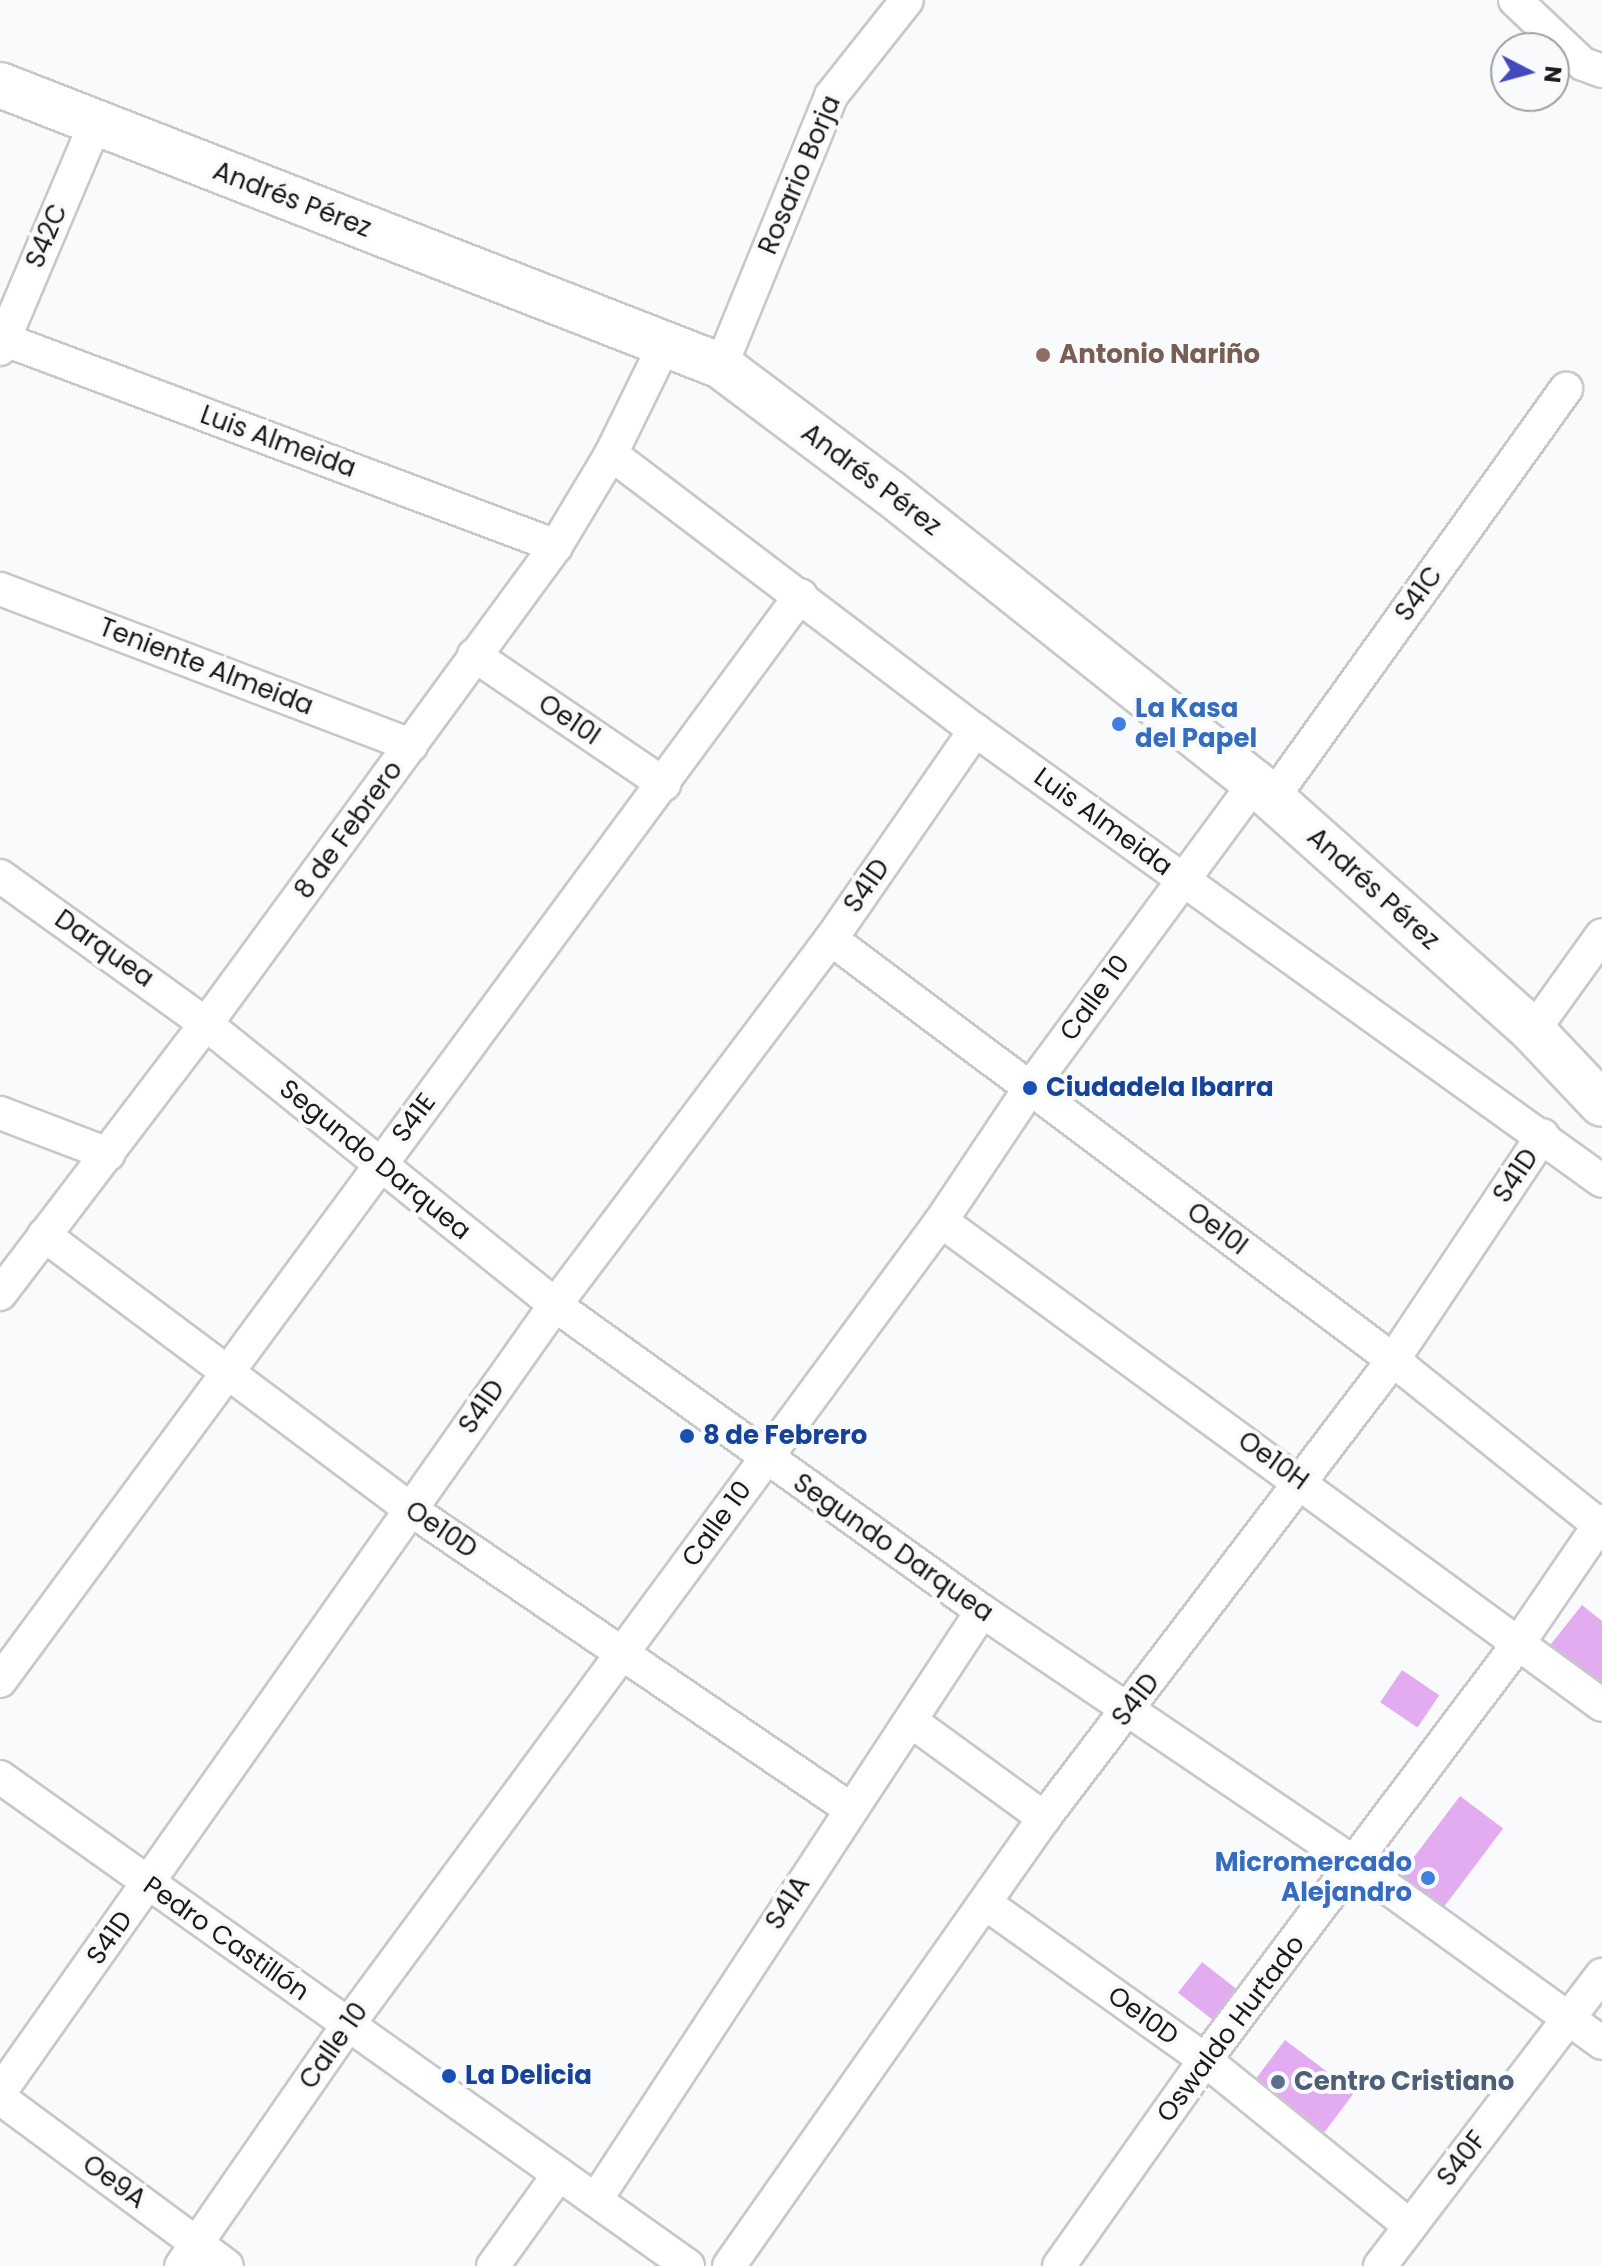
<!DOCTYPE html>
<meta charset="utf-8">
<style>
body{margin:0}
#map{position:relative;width:1602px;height:2266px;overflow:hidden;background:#f9fafc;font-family:Poppins,sans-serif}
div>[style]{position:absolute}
.building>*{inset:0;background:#e3acf1;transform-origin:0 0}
.roads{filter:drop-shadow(2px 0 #c8c8ca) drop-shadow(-2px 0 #c8c8ca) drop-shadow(0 2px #c8c8ca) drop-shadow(0 -2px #c8c8ca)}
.street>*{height:32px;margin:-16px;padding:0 16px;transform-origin:16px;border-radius:16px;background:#fff}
.secondary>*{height:44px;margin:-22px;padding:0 22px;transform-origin:22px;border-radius:22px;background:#fff}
.dots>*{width:22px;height:22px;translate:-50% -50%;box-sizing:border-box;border:4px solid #f9fafc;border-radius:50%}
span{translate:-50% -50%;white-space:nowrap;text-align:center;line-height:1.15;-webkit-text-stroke:8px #f9fafc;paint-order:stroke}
.street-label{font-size:26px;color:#1a1a1b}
.education-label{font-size:26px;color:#785e54;font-weight:700}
.left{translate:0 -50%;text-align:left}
.shop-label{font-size:26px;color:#366cbe;font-weight:700}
.right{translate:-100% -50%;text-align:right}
.transit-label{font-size:26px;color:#164399;font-weight:700}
.service-label{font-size:26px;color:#4e5e75;font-weight:700}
.north{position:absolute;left:1490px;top:32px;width:80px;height:80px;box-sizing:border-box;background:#f9fafc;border:2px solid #a0a0a2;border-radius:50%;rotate:96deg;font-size:22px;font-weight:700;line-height:32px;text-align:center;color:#1a1a1b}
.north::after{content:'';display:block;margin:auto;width:28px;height:36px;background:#4449be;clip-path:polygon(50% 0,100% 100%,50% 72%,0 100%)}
</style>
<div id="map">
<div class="building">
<div style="clip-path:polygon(1582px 1605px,1602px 1621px,1602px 1693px,1547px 1649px)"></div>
<div style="left:1402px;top:1670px;width:45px;height:39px;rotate:34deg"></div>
<div style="left:1460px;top:1796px;width:54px;height:104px;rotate:37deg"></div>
<div style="left:1202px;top:1962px;width:54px;height:39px;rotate:38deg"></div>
<div style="left:1285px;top:2040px;width:87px;height:56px;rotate:37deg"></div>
</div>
<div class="roads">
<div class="street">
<div style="left:1515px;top:0;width:93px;rotate:43.3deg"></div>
<div style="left:1583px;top:64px;width:20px;rotate:20deg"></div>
<div style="left:0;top:338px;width:594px;rotate:20.51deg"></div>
<div style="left:0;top:349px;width:244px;rotate:-67.1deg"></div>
<div style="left:721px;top:366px;width:292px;rotate:-67.8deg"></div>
<div style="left:831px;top:96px;width:122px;rotate:-51.6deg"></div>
<div style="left:611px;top:454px;width:457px;rotate:37.2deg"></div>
<div style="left:975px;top:730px;width:772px;rotate:35.73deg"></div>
<div style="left:0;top:589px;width:440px;rotate:20.8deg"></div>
<div style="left:474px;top:655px;width:230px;rotate:34.2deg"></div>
<div style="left:1272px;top:799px;width:505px;rotate:-54.36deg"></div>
<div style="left:0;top:876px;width:254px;rotate:35.7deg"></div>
<div style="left:206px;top:1024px;width:448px;rotate:38.8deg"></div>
<div style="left:555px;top:1305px;width:525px;rotate:35.63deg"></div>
<div style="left:982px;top:1611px;width:451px;rotate:34.1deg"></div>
<div style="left:1355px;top:1864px;width:305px;rotate:35.9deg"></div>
<div style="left:831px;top:939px;width:702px;rotate:36.84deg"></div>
<div style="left:1393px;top:1360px;width:264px;rotate:38.7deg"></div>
<div style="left:1533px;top:1031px;width:118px;rotate:-54.3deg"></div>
<div style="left:0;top:1113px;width:116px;rotate:20.8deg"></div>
<div style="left:941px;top:1221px;width:819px;rotate:36.21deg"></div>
<div style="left:44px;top:1235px;width:457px;rotate:36.8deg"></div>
<div style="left:410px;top:1509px;width:531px;rotate:34.26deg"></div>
<div style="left:0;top:1294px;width:340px;rotate:-52.7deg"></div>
<div style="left:206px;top:1024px;width:592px;rotate:-53.79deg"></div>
<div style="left:556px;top:546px;width:107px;rotate:-59.1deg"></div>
<div style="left:611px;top:454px;width:123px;rotate:-63.9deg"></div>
<div style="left:0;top:1681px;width:1349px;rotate:-53.59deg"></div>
<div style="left:911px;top:1721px;width:165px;rotate:36.1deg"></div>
<div style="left:0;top:1777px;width:844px;rotate:35.4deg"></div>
<div style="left:985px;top:1903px;width:270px;rotate:35.5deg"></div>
<div style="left:1205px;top:2060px;width:262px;rotate:39deg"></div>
<div style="left:0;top:2092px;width:963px;rotate:-54.81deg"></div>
<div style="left:555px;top:1305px;width:458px;rotate:-53deg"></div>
<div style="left:831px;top:939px;width:254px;rotate:-55.4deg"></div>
<div style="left:0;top:2098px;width:282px;rotate:36.5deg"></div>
<div style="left:597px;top:2198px;width:702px;rotate:-56.74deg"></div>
<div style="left:181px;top:2266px;width:293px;rotate:-55.3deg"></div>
<div style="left:348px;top:2025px;width:999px;rotate:-53.59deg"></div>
<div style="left:941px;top:1221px;width:160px;rotate:-56.2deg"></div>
<div style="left:1030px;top:1088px;width:379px;rotate:-53.6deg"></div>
<div style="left:493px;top:2266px;width:113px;rotate:-54.3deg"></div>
<div style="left:729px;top:2266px;width:548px;rotate:-54.89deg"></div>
<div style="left:1044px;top:1818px;width:576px;rotate:-52.69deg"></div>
<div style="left:1393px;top:1360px;width:270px;rotate:-56.3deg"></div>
<div style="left:1059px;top:2266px;width:252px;rotate:-54.7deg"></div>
<div style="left:1205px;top:2060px;width:521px;rotate:-53.04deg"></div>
<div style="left:1518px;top:1644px;width:149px;rotate:-55.7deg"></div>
<div style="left:1380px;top:2266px;width:366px;rotate:-52.7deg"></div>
</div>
<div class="secondary">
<div style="left:0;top:85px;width:774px;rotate:21.29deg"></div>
<div style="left:721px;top:366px;width:210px;rotate:36.9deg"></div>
<div style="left:889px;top:492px;width:468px;rotate:38.5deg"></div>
<div style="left:1255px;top:783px;width:373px;rotate:41.7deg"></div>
<div style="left:1533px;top:1031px;width:100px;rotate:46.6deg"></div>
</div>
</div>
<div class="dots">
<div style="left:1043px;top:355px;background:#8d6e63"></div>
<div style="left:1119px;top:724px;background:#3f7fe0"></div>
<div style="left:1030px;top:1088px;background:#1a4fb4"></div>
<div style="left:687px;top:1436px;background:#1a4fb4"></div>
<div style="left:1428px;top:1878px;background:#3f7fe0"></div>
<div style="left:449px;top:2076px;background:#1a4fb4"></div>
<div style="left:1278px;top:2082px;background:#5c6f8a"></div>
</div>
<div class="street-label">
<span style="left:800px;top:175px;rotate:-67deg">Rosario Borja</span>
<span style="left:292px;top:200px;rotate:21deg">Andrés Pérez</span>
<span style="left:47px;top:236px;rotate:-67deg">S42C</span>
<span style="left:278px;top:442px;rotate:20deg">Luis Almeida</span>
<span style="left:871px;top:480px;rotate:37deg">Andrés Pérez</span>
<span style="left:1419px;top:594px;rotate:-54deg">S41C</span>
<span style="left:206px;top:667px;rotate:21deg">Teniente Almeida</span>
<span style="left:569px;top:720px;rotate:34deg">Oe10I</span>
<span style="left:1103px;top:822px;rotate:36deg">Luis Almeida</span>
<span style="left:349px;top:830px;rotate:-54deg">8 de Febrero</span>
<span style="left:867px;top:886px;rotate:-55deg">S41D</span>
<span style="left:1373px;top:889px;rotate:42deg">Andrés Pérez</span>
<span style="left:104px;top:949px;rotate:35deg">Darquea</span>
<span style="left:1095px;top:998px;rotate:-54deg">Calle 10</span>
<span style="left:414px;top:1118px;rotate:-53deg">S41E</span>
<span style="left:375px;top:1160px;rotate:39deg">Segundo Darquea</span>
<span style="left:1516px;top:1176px;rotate:-56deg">S41D</span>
<span style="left:1217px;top:1229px;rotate:37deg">Oe10I</span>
<span style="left:482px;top:1407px;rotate:-55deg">S41D</span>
<span style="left:1273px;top:1461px;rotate:36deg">Oe10H</span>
<span style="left:717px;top:1524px;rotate:-54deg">Calle 10</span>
<span style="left:441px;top:1530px;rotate:34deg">Oe10D</span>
<span style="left:893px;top:1548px;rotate:35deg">Segundo Darquea</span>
<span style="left:1136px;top:1700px;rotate:-52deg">S41D</span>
<span style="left:788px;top:1903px;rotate:-57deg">S41A</span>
<span style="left:110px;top:1938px;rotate:-55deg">S41D</span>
<span style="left:226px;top:1939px;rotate:35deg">Pedro Castillón</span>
<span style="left:1143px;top:2016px;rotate:36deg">Oe10D</span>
<span style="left:1231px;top:2029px;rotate:-53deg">Oswaldo Hurtado</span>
<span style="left:334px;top:2046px;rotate:-55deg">Calle 10</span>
<span style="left:1462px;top:2159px;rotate:-52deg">S40F</span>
<span style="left:114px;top:2182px;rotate:36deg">Oe9A</span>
</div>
<div class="education-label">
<span class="left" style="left:1059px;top:355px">Antonio Nariño</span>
</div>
<div class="shop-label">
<span class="left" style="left:1135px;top:724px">La Kasa<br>del Papel</span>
<span class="right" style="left:1412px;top:1878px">Micromercado<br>Alejandro</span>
</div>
<div class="transit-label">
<span class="left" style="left:1046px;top:1088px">Ciudadela Ibarra</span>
<span class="left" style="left:703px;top:1436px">8 de Febrero</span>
<span class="left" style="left:465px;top:2076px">La Delicia</span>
</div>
<div class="service-label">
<span class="left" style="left:1294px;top:2082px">Centro Cristiano</span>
</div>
<div class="north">N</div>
</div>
